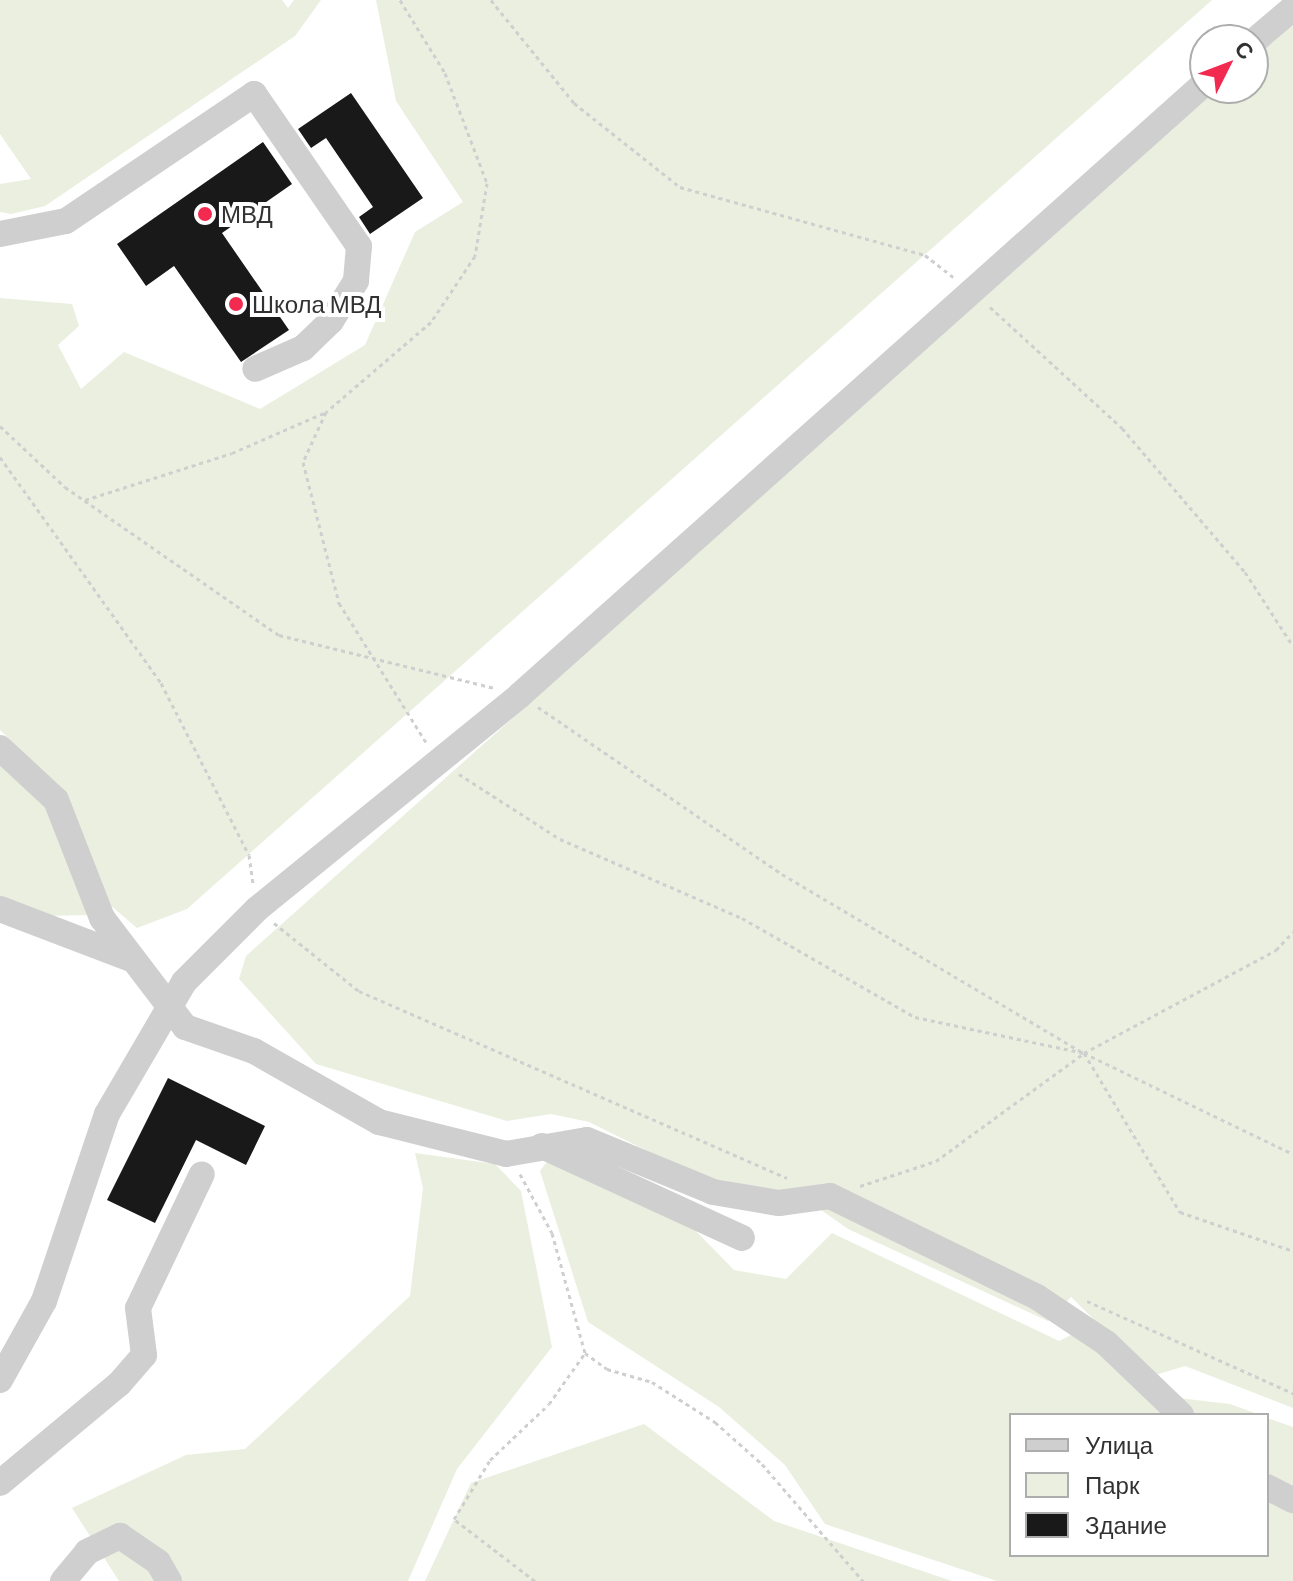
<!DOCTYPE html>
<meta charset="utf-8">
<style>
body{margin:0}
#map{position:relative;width:1293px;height:1581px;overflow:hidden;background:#fff;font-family:Barlow,sans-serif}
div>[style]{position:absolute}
.green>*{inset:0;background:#eaefdf}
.building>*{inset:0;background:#191919}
.path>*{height:3px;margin-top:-1.5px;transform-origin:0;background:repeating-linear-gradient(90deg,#cfcfcf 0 4px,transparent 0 8px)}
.minor>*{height:26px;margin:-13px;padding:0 13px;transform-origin:13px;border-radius:13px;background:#cfcfcf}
.dots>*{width:22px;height:22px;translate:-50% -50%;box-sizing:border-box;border:4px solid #fff;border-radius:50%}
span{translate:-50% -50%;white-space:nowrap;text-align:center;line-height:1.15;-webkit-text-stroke:8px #fff;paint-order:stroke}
.poi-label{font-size:24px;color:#323232}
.left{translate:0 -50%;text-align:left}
.legend{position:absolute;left:1009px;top:1413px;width:260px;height:144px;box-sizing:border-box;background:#fff;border:2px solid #adadad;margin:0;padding:10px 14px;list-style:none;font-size:24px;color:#323232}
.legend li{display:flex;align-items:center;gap:16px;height:40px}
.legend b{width:40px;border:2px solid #adadad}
.north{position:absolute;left:1189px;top:24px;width:80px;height:80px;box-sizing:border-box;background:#fff;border:2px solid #adadad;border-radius:50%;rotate:48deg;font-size:22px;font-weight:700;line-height:32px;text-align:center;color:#323232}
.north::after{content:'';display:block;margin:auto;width:28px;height:36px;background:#f32a50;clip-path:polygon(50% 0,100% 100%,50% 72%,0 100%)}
</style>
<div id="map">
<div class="green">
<div style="clip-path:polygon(0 0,282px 0,288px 8px,294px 0,321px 0,295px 36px,45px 206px,11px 214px,0 212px,0 184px,31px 179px,0 134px)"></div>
<div style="clip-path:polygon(376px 0,1212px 0,187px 909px,137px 928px,102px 898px,68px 795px,0 730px,0 298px,72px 304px,79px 326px,58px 345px,81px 389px,124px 352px,260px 409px,365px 345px,415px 232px,463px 202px,396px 101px)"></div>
<div style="clip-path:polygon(1293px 24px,1293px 1408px,1185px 1366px,1152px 1376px,1071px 1297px,1048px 1321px,848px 1229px,800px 1195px,698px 1176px,589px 1122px,551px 1114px,507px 1121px,316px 1064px,239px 979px,246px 956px,1219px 88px,1253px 88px,1253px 59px)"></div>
<div style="clip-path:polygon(0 762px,49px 802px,89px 915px,42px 916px,0 898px)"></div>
<div style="clip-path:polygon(415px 1153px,495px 1164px,521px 1191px,552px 1347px,457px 1469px,408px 1581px,119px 1581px,72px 1508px,186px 1455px,245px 1449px,410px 1296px,423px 1188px)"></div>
<div style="clip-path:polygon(550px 1158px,687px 1222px,734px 1270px,786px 1279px,832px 1233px,1059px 1341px,1079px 1331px,1153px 1395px,1230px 1404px,1260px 1415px,1011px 1415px,1011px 1555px,1267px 1555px,1267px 1418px,1293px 1427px,1293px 1581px,997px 1581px,825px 1524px,785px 1465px,719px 1407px,588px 1322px,540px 1171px)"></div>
<div style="clip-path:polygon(644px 1424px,774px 1521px,952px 1581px,425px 1581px,471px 1483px)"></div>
</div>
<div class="building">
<div style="clip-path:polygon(351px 93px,423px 198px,370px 234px,359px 217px,373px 207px,326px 138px,311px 148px,298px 129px)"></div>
<div style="clip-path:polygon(263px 142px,292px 184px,222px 233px,289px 330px,241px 362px,174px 266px,146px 286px,117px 244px)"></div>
<div style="clip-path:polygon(168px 1078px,265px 1126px,246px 1165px,196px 1140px,155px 1223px,107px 1200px)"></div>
</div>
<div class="path">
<div style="left:400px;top:0;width:86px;rotate:58.3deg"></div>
<div style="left:445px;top:73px;width:118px;rotate:69.1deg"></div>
<div style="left:487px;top:183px;width:74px;rotate:99.3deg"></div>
<div style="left:475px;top:256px;width:79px;rotate:123.7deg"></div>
<div style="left:431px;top:322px;width:138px;rotate:139.4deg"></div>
<div style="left:326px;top:412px;width:55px;rotate:114.7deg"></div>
<div style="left:303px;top:462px;width:146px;rotate:75.7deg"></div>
<div style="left:339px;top:603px;width:164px;rotate:58deg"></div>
<div style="left:491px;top:0;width:132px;rotate:51.1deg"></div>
<div style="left:574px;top:103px;width:135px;rotate:38.4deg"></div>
<div style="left:680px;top:187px;width:254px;rotate:15.5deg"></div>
<div style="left:925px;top:255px;width:36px;rotate:38deg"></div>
<div style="left:990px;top:307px;width:179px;rotate:42.5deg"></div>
<div style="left:1122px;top:428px;width:189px;rotate:49.5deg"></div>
<div style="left:1245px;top:572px;width:88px;rotate:57deg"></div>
<div style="left:0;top:426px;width:89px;rotate:43.2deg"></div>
<div style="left:65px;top:487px;width:260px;rotate:34.7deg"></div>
<div style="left:279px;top:635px;width:222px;rotate:13.8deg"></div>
<div style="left:0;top:457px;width:277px;rotate:54.5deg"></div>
<div style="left:161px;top:683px;width:193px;rotate:62.9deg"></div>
<div style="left:249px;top:855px;width:29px;rotate:82deg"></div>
<div style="left:85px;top:500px;width:154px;rotate:-17.7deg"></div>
<div style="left:232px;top:453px;width:103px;rotate:-23.6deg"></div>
<div style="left:538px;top:707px;width:296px;rotate:34.4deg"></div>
<div style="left:782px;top:874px;width:351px;rotate:30.7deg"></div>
<div style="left:1084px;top:1053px;width:186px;rotate:58.9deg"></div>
<div style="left:1180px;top:1212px;width:120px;rotate:19deg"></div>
<div style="left:459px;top:774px;width:120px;rotate:32.8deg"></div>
<div style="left:560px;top:839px;width:198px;rotate:23.5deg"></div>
<div style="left:742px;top:918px;width:199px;rotate:29.8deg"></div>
<div style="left:915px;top:1017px;width:173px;rotate:12deg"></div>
<div style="left:1084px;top:1053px;width:232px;rotate:25.8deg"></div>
<div style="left:274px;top:923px;width:109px;rotate:38.7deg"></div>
<div style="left:359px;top:991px;width:467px;rotate:23.6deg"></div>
<div style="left:520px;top:1174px;width:67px;rotate:61.5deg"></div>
<div style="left:552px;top:1233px;width:124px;rotate:74.6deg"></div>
<div style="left:585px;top:1353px;width:27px;rotate:36deg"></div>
<div style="left:607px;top:1369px;width:47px;rotate:16.1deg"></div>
<div style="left:652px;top:1382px;width:75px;rotate:32.4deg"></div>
<div style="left:715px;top:1422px;width:63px;rotate:41.8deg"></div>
<div style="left:762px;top:1464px;width:155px;rotate:49.2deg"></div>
<div style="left:860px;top:1186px;width:80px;rotate:-18.2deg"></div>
<div style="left:936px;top:1161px;width:183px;rotate:-36.1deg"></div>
<div style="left:1084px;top:1053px;width:218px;rotate:-28.2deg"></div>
<div style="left:1276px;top:950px;width:25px;rotate:-47deg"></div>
<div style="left:1087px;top:1301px;width:226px;rotate:24.1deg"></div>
<div style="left:535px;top:1581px;width:102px;rotate:-142.6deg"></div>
<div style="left:454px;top:1519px;width:69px;rotate:-58.6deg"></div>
<div style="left:490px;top:1460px;width:81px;rotate:-43.5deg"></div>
<div style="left:549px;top:1404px;width:62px;rotate:-54.8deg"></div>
</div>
<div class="minor">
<div style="left:1253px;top:42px;width:52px;rotate:-40.4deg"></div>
<div style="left:0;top:234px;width:67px;rotate:-11.1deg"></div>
<div style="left:66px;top:221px;width:227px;rotate:-34deg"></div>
<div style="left:254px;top:94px;width:185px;rotate:55.4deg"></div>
<div style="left:359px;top:246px;width:35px;rotate:95deg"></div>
<div style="left:356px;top:281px;width:47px;rotate:122deg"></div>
<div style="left:331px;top:321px;width:39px;rotate:136deg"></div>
<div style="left:303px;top:348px;width:52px;rotate:156.4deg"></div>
<div style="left:0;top:748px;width:76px;rotate:42.9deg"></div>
<div style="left:56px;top:800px;width:127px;rotate:68.7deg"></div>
<div style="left:102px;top:918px;width:137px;rotate:52.7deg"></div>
<div style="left:185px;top:1027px;width:73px;rotate:19.2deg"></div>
<div style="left:254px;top:1051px;width:144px;rotate:29.6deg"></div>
<div style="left:379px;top:1122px;width:131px;rotate:14.1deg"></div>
<div style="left:506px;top:1154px;width:82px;rotate:-9.8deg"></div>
<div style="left:587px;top:1140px;width:136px;rotate:22.4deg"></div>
<div style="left:713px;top:1192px;width:67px;rotate:9.5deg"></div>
<div style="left:779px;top:1203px;width:51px;rotate:-7.8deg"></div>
<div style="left:830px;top:1196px;width:230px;rotate:26deg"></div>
<div style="left:1037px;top:1297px;width:83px;rotate:33.7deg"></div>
<div style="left:1106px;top:1343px;width:104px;rotate:43.8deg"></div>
<div style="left:0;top:909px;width:137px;rotate:20.9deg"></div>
<div style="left:542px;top:1146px;width:220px;rotate:24.7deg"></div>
<div style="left:0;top:1380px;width:90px;rotate:-60.9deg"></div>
<div style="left:44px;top:1301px;width:197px;rotate:-71.4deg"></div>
<div style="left:107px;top:1114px;width:153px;rotate:-59.7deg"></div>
<div style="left:184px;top:982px;width:103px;rotate:-45deg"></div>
<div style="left:257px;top:909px;width:339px;rotate:-39.1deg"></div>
<div style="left:520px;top:695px;width:919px;rotate:-41.78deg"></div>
<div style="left:0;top:1483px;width:155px;rotate:-39.8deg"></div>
<div style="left:119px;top:1384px;width:38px;rotate:-49deg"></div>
<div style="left:144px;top:1355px;width:47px;rotate:-97.3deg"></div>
<div style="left:138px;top:1308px;width:148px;rotate:-64.5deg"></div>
<div style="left:1267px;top:1487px;width:29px;rotate:27deg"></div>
<div style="left:63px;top:1581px;width:38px;rotate:-50deg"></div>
<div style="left:87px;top:1552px;width:37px;rotate:-26deg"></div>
<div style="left:120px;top:1536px;width:46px;rotate:34.4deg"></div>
<div style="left:158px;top:1562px;width:22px;rotate:60deg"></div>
</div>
<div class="dots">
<div style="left:205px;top:214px;background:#f32a50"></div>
<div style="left:236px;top:304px;background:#f32a50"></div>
</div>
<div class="poi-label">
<span class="left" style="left:221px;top:214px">МВД</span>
<span class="left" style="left:252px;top:304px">Школа МВД</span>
</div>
<ul class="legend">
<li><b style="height:10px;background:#cfcfcf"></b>Улица</li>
<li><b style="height:22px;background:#eaefdf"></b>Парк</li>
<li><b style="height:22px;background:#191919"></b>Здание</li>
</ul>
<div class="north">С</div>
</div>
